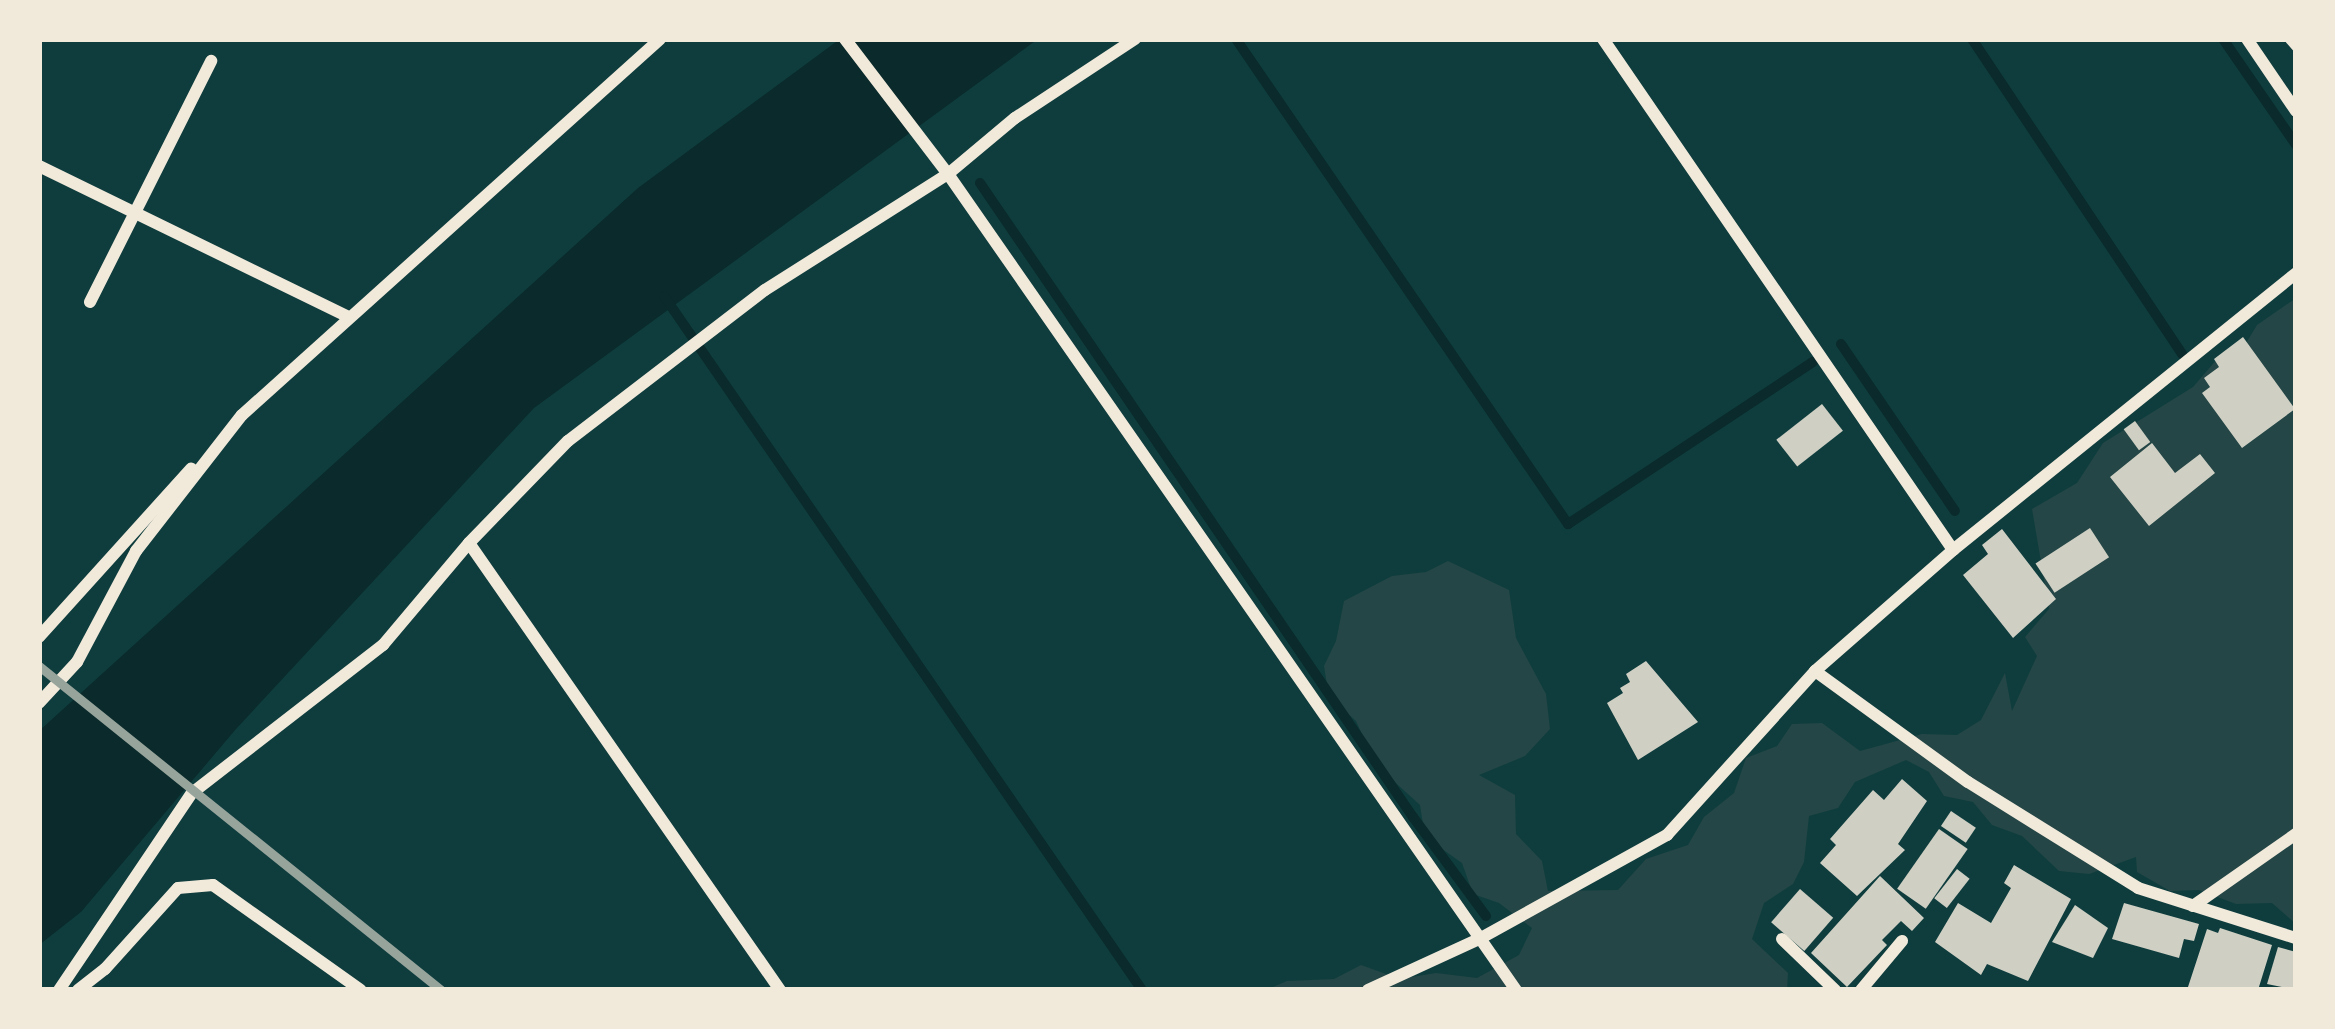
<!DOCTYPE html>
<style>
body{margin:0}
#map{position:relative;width:2335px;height:1029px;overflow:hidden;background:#0f3d3e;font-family:Manrope,sans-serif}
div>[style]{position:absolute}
.green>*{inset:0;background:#244646}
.water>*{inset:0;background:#0a2a2b}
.stream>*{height:10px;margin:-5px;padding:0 5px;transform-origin:5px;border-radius:5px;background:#0a2a2b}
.building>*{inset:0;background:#cfcfc3;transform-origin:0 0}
.service>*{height:9px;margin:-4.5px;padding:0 4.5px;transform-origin:4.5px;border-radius:4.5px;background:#f1e9da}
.minor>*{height:12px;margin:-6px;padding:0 6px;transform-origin:6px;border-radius:6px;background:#f1e9da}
.rail>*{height:9px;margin:-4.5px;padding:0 4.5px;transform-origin:4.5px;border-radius:4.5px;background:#97a49c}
span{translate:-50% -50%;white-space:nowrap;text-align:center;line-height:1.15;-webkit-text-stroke:9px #f1e9da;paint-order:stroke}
.frame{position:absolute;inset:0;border:42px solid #f1e9da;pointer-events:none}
</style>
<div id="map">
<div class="green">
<div style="clip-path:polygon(2296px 298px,2296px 924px,2272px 903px,2236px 904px,2199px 890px,2170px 891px,2137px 872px,2136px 857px,2089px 874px,2059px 871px,2022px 836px,1992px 825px,1973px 802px,1944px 796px,1929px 772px,1906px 760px,1855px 782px,1838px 808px,1809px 816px,1804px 862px,1793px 884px,1764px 903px,1752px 939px,1788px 973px,1787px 990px,1266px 990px,1287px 981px,1334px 979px,1361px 965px,1400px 979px,1436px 973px,1477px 978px,1519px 955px,1532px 928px,1499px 903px,1473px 894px,1462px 863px,1425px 837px,1420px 805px,1376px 765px,1356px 721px,1329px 697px,1324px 666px,1336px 641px,1344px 601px,1392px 576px,1426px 572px,1448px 561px,1509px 590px,1516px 638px,1546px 694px,1550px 729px,1525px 756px,1479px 775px,1515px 795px,1516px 834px,1542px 861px,1548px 891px,1618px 890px,1646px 859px,1688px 845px,1704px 817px,1734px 793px,1746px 758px,1777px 746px,1792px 724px,1822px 723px,1860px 751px,1922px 734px,1957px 735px,1981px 720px,2005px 673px,2012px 711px,2037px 656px,2025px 637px,2049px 609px,2032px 509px,2077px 483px,2103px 443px,2193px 387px,2224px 351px,2246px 343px,2257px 325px)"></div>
</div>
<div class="water">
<div style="clip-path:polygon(840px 39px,1038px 39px,534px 408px,236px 729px,81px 912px,39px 945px,39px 731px,638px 188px)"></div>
</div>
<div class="stream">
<div style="left:1236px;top:39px;width:588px;rotate:55.61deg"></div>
<div style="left:1568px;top:524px;width:294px;rotate:-33.5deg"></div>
<div style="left:1972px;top:39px;width:379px;rotate:56.3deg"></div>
<div style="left:2223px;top:39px;width:129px;rotate:55.4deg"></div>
<div style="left:980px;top:183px;width:768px;rotate:55.67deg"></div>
<div style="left:1413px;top:817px;width:123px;rotate:53.6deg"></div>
<div style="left:664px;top:296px;width:843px;rotate:55.44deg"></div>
<div style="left:1841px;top:344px;width:202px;rotate:55.7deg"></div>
</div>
<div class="building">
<div style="clip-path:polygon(2243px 337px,2295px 409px,2242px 448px,2202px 393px,2210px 387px,2204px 378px,2219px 367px,2214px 359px)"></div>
<div style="left:1822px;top:404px;width:34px;height:58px;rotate:52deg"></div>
<div style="left:2135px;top:421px;width:26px;height:14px;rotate:54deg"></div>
<div style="clip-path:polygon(2152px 443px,2175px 473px,2200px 454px,2215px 473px,2149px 526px,2110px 477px)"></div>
<div style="left:2090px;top:528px;width:35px;height:65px;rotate:57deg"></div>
<div style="clip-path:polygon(2002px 529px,2056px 599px,2013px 638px,1963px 575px,1988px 554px,1982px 545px)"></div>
<div style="clip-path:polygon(1646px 661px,1698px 722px,1638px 760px,1607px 703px,1623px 693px,1620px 688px,1630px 682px,1626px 674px)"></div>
<div style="clip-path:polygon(1902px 779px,1927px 801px,1898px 844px,1905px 850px,1857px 896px,1820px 863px,1836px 845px,1830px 839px,1873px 790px,1884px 800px)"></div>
<div style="left:1951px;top:811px;width:30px;height:18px;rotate:34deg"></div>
<div style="left:1939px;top:829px;width:35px;height:73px;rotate:35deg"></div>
<div style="clip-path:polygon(2014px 865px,2071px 899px,2028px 981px,1987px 964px,1981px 975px,1935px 942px,1958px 903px,1991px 923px,2011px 888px,2004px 883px)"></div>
<div style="left:1957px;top:869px;width:16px;height:37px;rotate:38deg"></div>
<div style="clip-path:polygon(1880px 876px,1924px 918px,1912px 931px,1901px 921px,1882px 940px,1887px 945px,1847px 987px,1811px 953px)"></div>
<div style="left:1800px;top:889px;width:44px;height:44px;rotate:41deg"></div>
<div style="clip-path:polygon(2124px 903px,2199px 924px,2194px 941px,2184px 939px,2179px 958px,2112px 939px)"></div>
<div style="clip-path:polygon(2075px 905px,2108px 928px,2093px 958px,2052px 942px)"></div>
<div style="clip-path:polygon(2220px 928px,2272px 945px,2258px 990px,2187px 990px,2207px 929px,2218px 933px)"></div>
<div style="clip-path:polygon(2278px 947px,2296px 952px,2296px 990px,2267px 984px)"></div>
</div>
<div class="service">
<div style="left:2289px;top:39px;width:11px;rotate:49deg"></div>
</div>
<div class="minor">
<div style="left:845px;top:39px;width:170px;rotate:52.7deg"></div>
<div style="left:948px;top:174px;width:994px;rotate:55.16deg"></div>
<div style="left:1603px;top:39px;width:619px;rotate:55.59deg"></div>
<div style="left:2247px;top:39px;width:87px;rotate:55.8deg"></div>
<div style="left:39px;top:166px;width:342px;rotate:26deg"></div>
<div style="left:90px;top:302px;width:270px;rotate:-63.3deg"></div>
<div style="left:469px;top:543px;width:545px;rotate:55.17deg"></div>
<div style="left:39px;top:637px;width:227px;rotate:-47.9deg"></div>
<div style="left:1815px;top:671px;width:189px;rotate:36deg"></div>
<div style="left:1968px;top:782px;width:200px;rotate:31.9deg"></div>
<div style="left:2138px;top:888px;width:166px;rotate:17.6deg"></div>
<div style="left:39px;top:703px;width:56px;rotate:-47.2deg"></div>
<div style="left:77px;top:662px;width:126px;rotate:-62deg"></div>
<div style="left:136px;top:551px;width:172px;rotate:-52.1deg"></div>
<div style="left:242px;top:415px;width:562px;rotate:-41.97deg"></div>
<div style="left:2193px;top:906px;width:126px;rotate:-35deg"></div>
<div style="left:1782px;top:939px;width:74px;rotate:43.9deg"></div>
<div style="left:59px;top:990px;width:238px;rotate:-56deg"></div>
<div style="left:192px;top:793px;width:242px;rotate:-37.8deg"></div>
<div style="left:383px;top:645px;width:133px;rotate:-49.9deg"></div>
<div style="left:469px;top:543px;width:142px;rotate:-45.9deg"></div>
<div style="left:568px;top:441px;width:248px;rotate:-37.5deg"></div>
<div style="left:765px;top:290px;width:217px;rotate:-32.4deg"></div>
<div style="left:948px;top:174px;width:87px;rotate:-39.9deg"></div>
<div style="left:1015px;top:118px;width:144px;rotate:-33.4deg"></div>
<div style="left:78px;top:990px;width:34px;rotate:-38deg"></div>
<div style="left:105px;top:969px;width:109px;rotate:-48deg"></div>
<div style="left:178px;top:888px;width:35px;rotate:-5deg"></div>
<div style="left:213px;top:885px;width:181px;rotate:35.4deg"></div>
<div style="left:1368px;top:990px;width:124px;rotate:-24.7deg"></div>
<div style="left:1481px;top:938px;width:213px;rotate:-29deg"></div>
<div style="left:1667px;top:835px;width:221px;rotate:-47.9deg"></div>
<div style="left:1815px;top:671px;width:184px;rotate:-41.2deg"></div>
<div style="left:1953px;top:550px;width:441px;rotate:-38.9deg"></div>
<div style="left:1861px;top:990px;width:64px;rotate:-50.1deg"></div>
</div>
<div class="rail">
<div style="left:39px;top:666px;width:516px;rotate:38.87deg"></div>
</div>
<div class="frame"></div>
</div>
